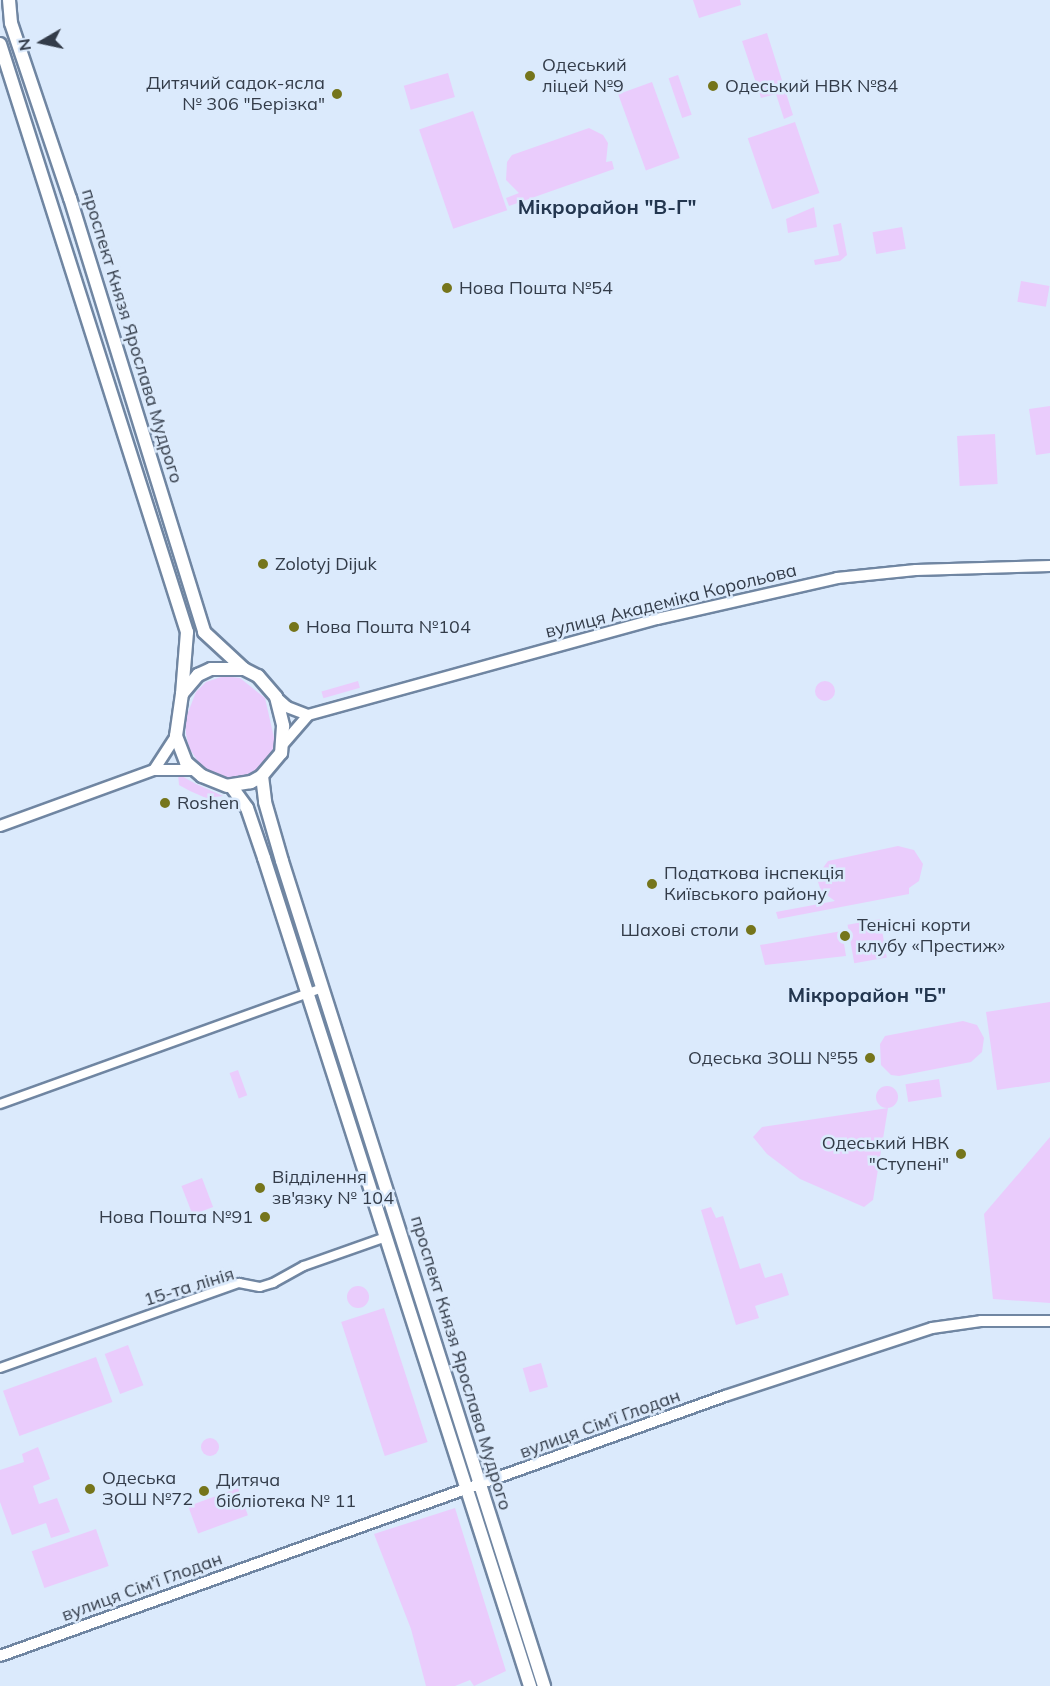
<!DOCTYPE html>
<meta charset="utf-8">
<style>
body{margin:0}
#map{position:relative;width:1050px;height:1686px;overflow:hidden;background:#dbeafc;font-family:Mulish,sans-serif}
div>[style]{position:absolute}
.green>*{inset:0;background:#eaccfc;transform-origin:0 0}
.round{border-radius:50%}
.roads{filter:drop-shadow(2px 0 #7086a2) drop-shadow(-2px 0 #7086a2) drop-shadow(0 2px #7086a2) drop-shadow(0 -2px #7086a2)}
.street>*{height:8px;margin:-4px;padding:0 4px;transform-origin:4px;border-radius:4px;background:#fff}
.secondary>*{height:10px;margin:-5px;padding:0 5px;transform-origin:5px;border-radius:5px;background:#fff}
.primary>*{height:12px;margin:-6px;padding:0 6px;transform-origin:6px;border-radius:6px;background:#fff}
.dots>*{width:16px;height:16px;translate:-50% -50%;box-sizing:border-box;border:3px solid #dbeafc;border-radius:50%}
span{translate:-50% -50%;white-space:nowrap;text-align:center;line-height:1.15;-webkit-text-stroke:5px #dbeafc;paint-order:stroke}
.poi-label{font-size:18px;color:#333c49}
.left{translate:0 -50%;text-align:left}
.right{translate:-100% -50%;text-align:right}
.street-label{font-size:18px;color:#333c49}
.neighbourhood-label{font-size:20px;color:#23364f;font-weight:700}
.north{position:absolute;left:12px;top:12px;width:60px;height:60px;-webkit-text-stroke:4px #dbeafc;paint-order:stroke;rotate:261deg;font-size:16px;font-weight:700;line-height:24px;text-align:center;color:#333c49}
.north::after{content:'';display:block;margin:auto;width:21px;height:27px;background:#333c49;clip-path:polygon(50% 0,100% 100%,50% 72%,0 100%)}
</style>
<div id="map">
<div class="green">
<div style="clip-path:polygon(693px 0,740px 0,741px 5px,699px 18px)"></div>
<div style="clip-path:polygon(767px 33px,793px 115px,784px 119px,776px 94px,761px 98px,742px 41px)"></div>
<div style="left:448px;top:73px;width:25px;height:46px;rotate:74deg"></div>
<div style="left:678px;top:75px;width:42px;height:10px;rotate:71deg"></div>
<div style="left:652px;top:82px;width:81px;height:36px;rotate:70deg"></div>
<div style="left:473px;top:111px;width:105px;height:57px;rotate:71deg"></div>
<div style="left:795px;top:122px;width:75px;height:50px;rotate:71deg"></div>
<div style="clip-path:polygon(589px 128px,603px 135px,608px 143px,606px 162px,612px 161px,614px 169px,509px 206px,506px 198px,519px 193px,506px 180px,507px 162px,512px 155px)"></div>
<div style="clip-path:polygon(814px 207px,817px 227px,788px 233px,786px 219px)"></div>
<div style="clip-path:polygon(841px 223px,847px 255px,840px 261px,815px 265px,814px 260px,839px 255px,833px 225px)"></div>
<div style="left:902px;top:227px;width:22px;height:30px;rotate:80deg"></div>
<div style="left:1021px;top:281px;width:29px;height:21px;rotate:10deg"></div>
<div style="clip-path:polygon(1050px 406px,1050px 453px,1036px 455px,1029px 409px)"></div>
<div style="left:995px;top:434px;width:50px;height:38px;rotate:87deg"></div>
<div style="clip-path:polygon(224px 676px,240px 678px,265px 698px,275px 742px,271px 756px,262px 768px,234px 780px,205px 772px,189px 748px,186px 734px,185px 720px,196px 692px,206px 682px)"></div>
<div class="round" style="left:815px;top:681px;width:20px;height:20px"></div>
<div style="left:358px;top:681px;width:7px;height:38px;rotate:74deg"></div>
<div style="clip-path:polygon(178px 774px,196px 784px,223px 796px,206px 798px,190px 791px,179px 785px)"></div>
<div style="clip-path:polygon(898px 846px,914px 850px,923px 864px,919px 881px,909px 888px,909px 894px,778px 919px,776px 912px,835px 901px,821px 891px,818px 882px,819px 873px,828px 861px)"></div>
<div style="left:880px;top:919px;width:39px;height:33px;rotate:80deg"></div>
<div style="clip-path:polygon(842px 931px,846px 956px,765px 965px,760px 945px)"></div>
<div style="clip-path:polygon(1050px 1002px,1050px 1082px,997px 1090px,986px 1012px)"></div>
<div style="left:318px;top:1003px;width:236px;height:4px;rotate:72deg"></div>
<div style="clip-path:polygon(963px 1021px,977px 1025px,984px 1038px,982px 1052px,971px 1062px,899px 1076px,891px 1075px,881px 1065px,880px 1044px,885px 1036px)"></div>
<div style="left:238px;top:1070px;width:27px;height:9px;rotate:70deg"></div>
<div style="left:939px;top:1079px;width:18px;height:34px;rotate:81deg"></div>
<div class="round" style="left:876px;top:1086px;width:22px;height:22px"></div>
<div style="clip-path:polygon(888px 1108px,873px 1200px,864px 1207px,800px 1179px,767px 1154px,753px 1137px,762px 1127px)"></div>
<div style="clip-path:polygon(1050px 1137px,1050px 1303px,993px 1299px,984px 1214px)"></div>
<div style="left:202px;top:1178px;width:31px;height:22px;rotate:69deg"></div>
<div style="clip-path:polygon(711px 1207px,716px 1218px,723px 1216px,740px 1269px,760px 1263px,765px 1278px,782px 1273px,789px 1295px,755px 1306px,759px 1318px,736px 1325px,701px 1210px)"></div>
<div style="clip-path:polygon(398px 1249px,470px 1476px,467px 1477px,394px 1251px)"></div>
<div class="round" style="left:347px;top:1286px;width:22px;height:22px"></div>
<div style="left:384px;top:1308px;width:141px;height:45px;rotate:72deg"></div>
<div style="left:128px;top:1345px;width:43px;height:25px;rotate:69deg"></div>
<div style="left:96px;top:1357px;width:48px;height:99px;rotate:70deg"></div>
<div style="left:541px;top:1363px;width:25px;height:19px;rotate:74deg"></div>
<div class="round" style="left:201px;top:1438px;width:18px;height:18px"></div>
<div style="clip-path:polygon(38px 1447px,50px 1479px,33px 1486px,39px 1504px,57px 1498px,70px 1532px,51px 1538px,46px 1523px,12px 1535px,0 1502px,0 1470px,24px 1462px,22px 1454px)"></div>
<div style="left:238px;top:1488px;width:29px;height:53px;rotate:70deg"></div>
<div style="clip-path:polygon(455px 1508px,506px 1671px,474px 1686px,470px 1680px,455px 1686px,426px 1686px,411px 1629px,374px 1534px)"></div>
<div style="left:96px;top:1529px;width:39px;height:68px;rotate:71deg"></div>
</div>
<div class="roads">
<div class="street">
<div style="left:0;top:1104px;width:343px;rotate:-19.8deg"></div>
<div style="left:0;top:1368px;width:254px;rotate:-19.6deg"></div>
<div style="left:239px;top:1283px;width:21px;rotate:11deg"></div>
<div style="left:260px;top:1287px;width:14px;rotate:-17deg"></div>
<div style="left:273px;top:1283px;width:35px;rotate:-29deg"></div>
<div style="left:304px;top:1266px;width:87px;rotate:-19.5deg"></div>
</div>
<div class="secondary">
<div style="left:276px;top:697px;width:15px;rotate:42deg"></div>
<div style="left:287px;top:707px;width:22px;rotate:21deg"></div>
<div style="left:308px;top:715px;width:362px;rotate:-15.4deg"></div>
<div style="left:657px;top:619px;width:185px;rotate:-12.8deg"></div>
<div style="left:837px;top:578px;width:79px;rotate:-5.8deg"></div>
<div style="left:916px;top:570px;width:134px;rotate:-1.7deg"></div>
<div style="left:284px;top:743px;width:37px;rotate:-49deg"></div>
<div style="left:154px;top:770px;width:40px;rotate:-57.1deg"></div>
<div style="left:0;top:826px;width:164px;rotate:-20deg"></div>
<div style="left:154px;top:770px;width:42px"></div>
<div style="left:0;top:1656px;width:770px;rotate:-19.73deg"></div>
<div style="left:725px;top:1396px;width:218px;rotate:-18.2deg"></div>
<div style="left:932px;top:1328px;width:49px;rotate:-8.1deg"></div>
<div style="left:981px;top:1321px;width:69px"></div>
</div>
<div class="primary">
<div style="left:9px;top:0;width:23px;rotate:85deg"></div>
<div style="left:11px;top:23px;width:185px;rotate:71.4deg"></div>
<div style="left:70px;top:198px;width:454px;rotate:72.8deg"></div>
<div style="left:204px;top:632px;width:54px;rotate:42.8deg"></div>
<div style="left:0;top:44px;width:617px;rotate:72.36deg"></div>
<div style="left:187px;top:632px;width:62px;rotate:94.6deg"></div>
<div style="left:211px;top:669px;width:33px"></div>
<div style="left:244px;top:669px;width:16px;rotate:27deg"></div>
<div style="left:258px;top:676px;width:28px;rotate:49deg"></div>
<div style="left:276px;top:697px;width:30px;rotate:76deg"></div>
<div style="left:283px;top:726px;width:27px;rotate:94deg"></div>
<div style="left:281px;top:753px;width:30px;rotate:130deg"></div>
<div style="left:262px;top:776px;width:13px;rotate:151deg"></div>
<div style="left:251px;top:782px;width:24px;rotate:171deg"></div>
<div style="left:227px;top:786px;width:27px;rotate:-158deg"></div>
<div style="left:202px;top:776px;width:21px;rotate:-139deg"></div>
<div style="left:186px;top:762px;width:28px;rotate:-111deg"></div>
<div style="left:176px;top:736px;width:42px;rotate:-81.9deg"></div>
<div style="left:182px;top:694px;width:25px;rotate:-50deg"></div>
<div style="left:198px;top:675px;width:14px;rotate:-25deg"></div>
<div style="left:262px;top:776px;width:26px;rotate:83deg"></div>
<div style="left:265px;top:802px;width:61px;rotate:73.9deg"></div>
<div style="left:282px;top:861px;width:866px;rotate:72.38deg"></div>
<div style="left:231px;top:786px;width:27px;rotate:54deg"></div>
<div style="left:247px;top:808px;width:53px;rotate:71.2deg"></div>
<div style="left:264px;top:858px;width:870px;rotate:72.19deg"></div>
</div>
</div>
<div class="dots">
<div style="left:530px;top:76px;background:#75751b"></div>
<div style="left:713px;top:86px;background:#75751b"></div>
<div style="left:337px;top:94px;background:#75751b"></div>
<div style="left:447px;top:288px;background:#75751b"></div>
<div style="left:263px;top:564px;background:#75751b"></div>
<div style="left:294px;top:627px;background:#75751b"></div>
<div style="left:165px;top:803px;background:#75751b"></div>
<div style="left:652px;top:884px;background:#75751b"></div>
<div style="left:751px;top:930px;background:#75751b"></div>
<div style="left:845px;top:936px;background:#75751b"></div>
<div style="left:870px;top:1058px;background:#75751b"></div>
<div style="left:961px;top:1154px;background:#75751b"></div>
<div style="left:260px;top:1188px;background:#75751b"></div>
<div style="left:265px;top:1217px;background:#75751b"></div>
<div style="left:90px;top:1489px;background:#75751b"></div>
<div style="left:204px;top:1491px;background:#75751b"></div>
</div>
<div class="poi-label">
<span class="left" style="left:542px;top:76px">Одеський<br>ліцей №9</span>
<span class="right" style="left:325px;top:94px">Дитячий садок-ясла<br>№ 306 "Берізка"</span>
<span class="left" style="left:725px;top:86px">Одеський НВК №84</span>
<span class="left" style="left:459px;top:288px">Нова Пошта №54</span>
<span class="left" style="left:275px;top:564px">Zolotyj Dijuk</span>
<span class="left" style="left:306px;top:627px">Нова Пошта №104</span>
<span class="left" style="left:177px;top:803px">Roshen</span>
<span class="left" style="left:664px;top:884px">Податкова інспекція<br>Київського району</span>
<span class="left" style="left:857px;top:936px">Тенісні корти<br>клубу «Престиж»</span>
<span class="right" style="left:739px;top:930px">Шахові столи</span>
<span class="right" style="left:858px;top:1058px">Одеська ЗОШ №55</span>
<span class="right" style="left:949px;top:1154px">Одеський НВК<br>"Ступені"</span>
<span class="left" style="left:272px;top:1188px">Відділення<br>зв'язку № 104</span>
<span class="right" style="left:253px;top:1217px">Нова Пошта №91</span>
<span class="left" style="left:102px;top:1489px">Одеська<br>ЗОШ №72</span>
<span class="left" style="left:216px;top:1491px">Дитяча<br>бібліотека № 11</span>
</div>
<div class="street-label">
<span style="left:132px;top:336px;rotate:73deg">проспект Князя Ярослава Мудрого</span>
<span style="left:671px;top:601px;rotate:-14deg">вулиця Академіка Корольова</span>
<span style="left:189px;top:1287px;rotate:-17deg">15-та лінія</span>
<span style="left:461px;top:1363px;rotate:73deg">проспект Князя Ярослава Мудрого</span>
<span style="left:600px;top:1424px;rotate:-20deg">вулиця Сім'ї Глодан</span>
<span style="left:142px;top:1587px;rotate:-20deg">вулиця Сім'ї Глодан</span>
</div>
<div class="neighbourhood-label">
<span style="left:607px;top:206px">Мікрорайон "В-Г"</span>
<span style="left:867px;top:994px">Мікрорайон "Б"</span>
</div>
<div class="north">N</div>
</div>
